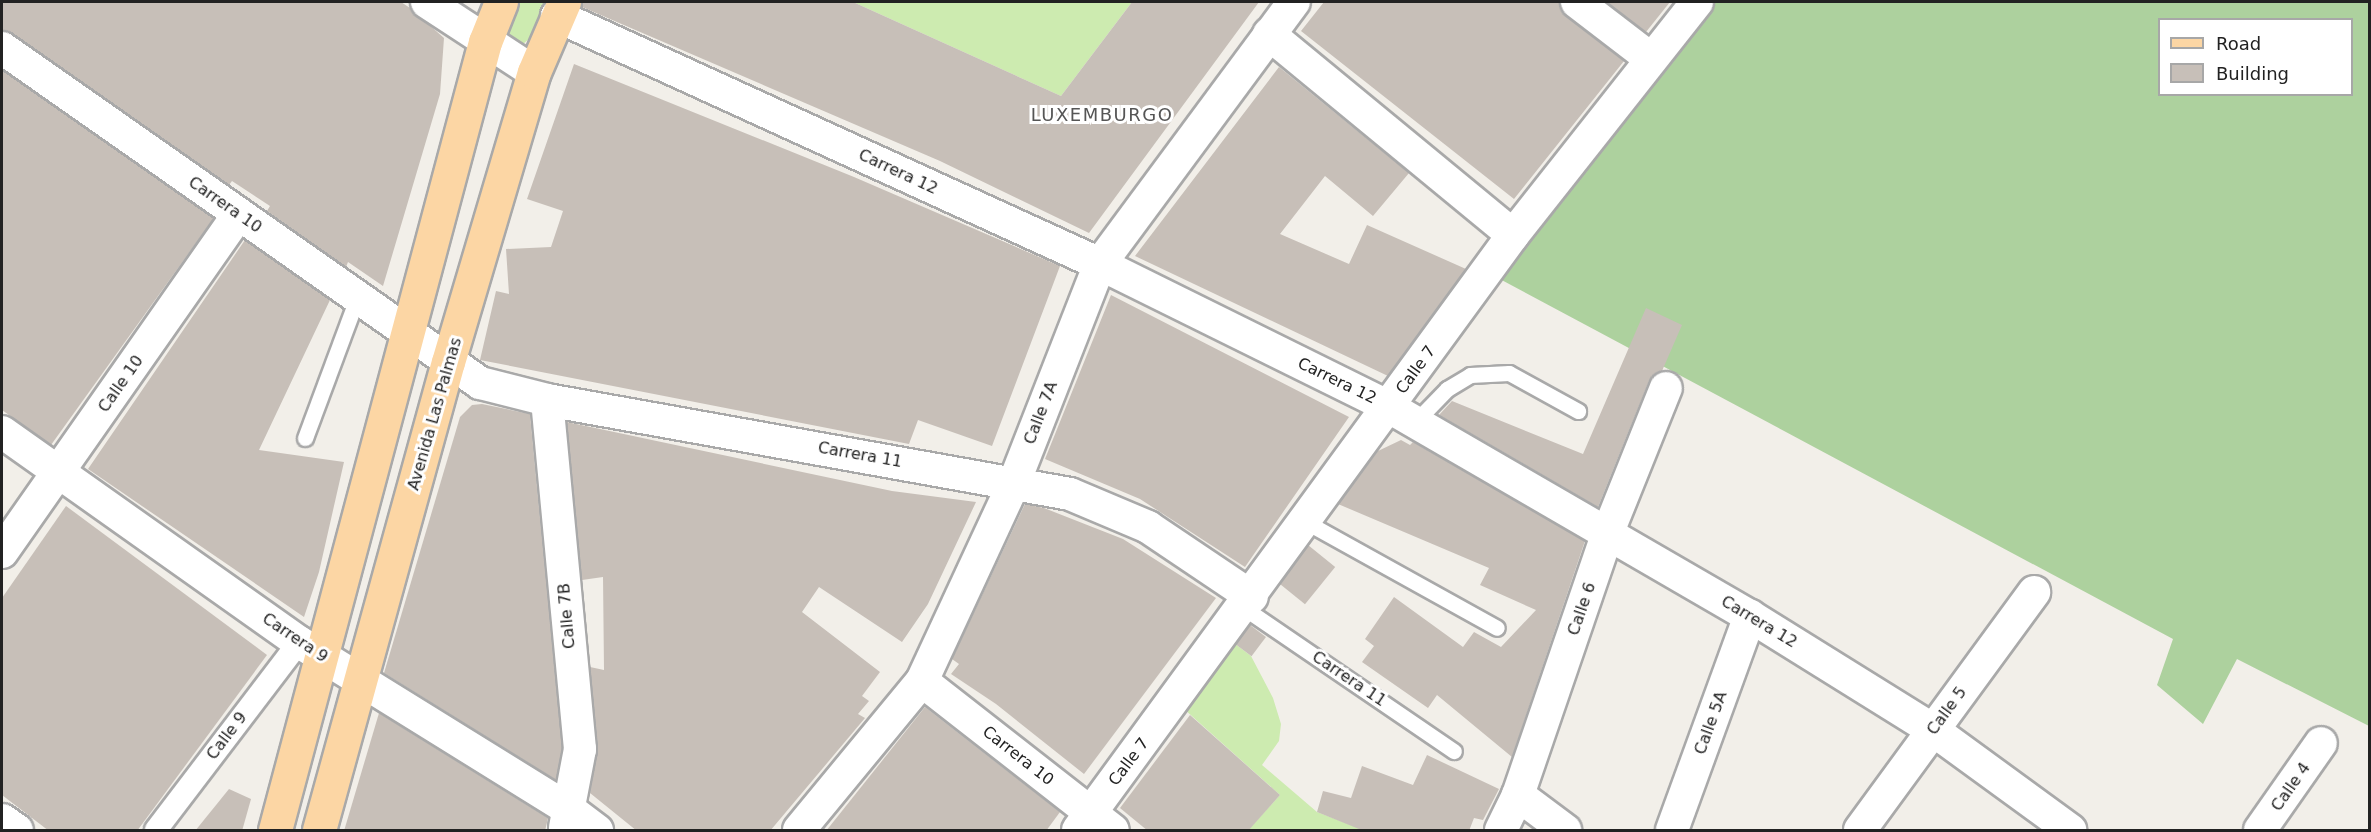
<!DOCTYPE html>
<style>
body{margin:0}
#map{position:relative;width:2371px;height:832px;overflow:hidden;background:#f2efe9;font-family:"DejaVu Sans",sans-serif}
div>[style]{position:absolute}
.grass>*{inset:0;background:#cdebb0}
.forest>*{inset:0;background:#add19e}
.building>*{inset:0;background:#c7bfb8;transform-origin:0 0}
.roads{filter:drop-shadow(2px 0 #a9a9a9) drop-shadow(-2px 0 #a9a9a9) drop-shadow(0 2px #a9a9a9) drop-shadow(0 -2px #a9a9a9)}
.service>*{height:15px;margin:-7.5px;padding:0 7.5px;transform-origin:7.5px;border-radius:7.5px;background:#fff}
.pedestrian>*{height:22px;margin:-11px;padding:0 11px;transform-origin:11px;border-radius:11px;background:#fff}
.minor>*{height:32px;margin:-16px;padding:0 16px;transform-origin:16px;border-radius:16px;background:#fff}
.primary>*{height:33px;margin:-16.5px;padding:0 16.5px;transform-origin:16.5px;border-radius:16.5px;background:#fcd6a4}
span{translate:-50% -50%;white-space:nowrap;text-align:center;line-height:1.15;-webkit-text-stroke:6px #fff;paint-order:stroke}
.street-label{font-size:16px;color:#222}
.neighbourhood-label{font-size:18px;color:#555;letter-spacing:1.5px}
.frame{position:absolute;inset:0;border:3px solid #222;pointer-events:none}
.legend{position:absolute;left:2158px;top:18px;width:195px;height:78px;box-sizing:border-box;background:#fff;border:2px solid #a7a7a7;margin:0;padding:8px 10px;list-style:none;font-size:18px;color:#222}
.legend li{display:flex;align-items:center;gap:12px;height:30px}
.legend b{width:30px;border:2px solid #a7a7a7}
</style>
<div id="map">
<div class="grass">
<div style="clip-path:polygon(519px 2px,546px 2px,530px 38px,521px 46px,507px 39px,506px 35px)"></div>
<div style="clip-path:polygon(853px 2px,1132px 2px,1061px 96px)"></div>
<div style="clip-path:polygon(1234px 643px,1251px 656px,1273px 698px,1281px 724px,1279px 741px,1262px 765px,1317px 812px,1364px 830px,1248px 830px,1280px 795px,1184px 709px)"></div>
</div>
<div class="forest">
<div style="clip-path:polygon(evenodd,1715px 2px,2369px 2px,2369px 726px,2237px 659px,2203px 724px,2157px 685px,2173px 639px,1496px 277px,1661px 62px,1715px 2px,2160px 20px,2352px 20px,2352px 94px,2160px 94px,2160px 20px)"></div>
</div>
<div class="building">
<div style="clip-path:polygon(2px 2px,401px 2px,410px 8px,444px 38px,440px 94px,383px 286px,348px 262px,346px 267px,267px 211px,270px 206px,232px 181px,229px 185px,12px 33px,2px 30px)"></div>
<div style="clip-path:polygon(582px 2px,853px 2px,1061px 96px,1132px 2px,1259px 2px,1089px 233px,940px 161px,582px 7px)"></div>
<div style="clip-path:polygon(1324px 2px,1559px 2px,1566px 16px,1624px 61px,1514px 199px,1301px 31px)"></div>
<div style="clip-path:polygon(1606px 2px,1670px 2px,1646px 32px)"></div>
<div style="clip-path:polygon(574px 64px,854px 177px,1060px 266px,992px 446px,918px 420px,909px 444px,480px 360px,496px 291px,509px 294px,506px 249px,551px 247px,563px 211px,527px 199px)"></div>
<div style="clip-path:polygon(1279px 67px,1409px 173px,1373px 216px,1325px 176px,1280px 234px,1349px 264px,1367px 225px,1466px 269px,1388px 376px,1135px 256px)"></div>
<div style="clip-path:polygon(2px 70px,214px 218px,51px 445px,2px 410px)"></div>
<div style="clip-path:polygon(245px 240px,330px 300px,259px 450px,344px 462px,319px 572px,304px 617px,88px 469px)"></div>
<div style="clip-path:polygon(1111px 295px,1349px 417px,1245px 567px,1140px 499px,1045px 459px)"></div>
<div style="clip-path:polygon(1646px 308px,1682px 325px,1662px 371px,1649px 381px,1598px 507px,1439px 415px,1452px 401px,1583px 454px)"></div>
<div style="clip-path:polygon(482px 404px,530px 414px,562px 748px,556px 780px,384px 673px,460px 417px,472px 405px)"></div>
<div style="clip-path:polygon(567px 422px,892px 491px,976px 502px,928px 604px,902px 642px,819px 587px,802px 612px,880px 672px,862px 696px,869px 701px,858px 714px,865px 718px,770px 831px,637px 831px,590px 793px,598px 748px,590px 667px,604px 670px,603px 577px,582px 580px)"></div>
<div style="clip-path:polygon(1401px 440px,1410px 445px,1413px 442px,1585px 541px,1512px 757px,1437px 695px,1428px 708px,1362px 662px,1374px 646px,1365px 639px,1394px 597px,1463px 647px,1474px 632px,1501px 647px,1536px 610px,1480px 585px,1489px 568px,1338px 504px,1378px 451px)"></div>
<div style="clip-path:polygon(1025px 504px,1044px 508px,1123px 539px,1216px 598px,1084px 774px,996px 704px,951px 674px,959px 664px,952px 659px)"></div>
<div style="clip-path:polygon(66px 506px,267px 655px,137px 831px,49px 831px,2px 795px,2px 598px)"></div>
<div style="left:1308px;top:545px;width:35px;height:48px;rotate:39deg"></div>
<div style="left:1250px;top:625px;width:20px;height:24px;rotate:37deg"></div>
<div style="clip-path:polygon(925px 707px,1060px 812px,1046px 831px,826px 831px)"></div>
<div style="clip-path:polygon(379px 713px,548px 818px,545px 831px,344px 831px)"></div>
<div style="clip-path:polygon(1190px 715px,1280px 795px,1248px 831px,1148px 831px,1120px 808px)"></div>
<div style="clip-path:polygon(1427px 755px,1499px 789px,1483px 820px,1474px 818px,1469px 831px,1364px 831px,1317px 812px,1323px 791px,1351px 798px,1362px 766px,1413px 785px)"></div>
<div style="clip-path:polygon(229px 789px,251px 799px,242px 831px,195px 831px)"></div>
</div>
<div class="roads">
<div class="service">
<div style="left:1415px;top:422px;width:46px;rotate:-45.9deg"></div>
<div style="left:1447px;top:389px;width:27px;rotate:-31deg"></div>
<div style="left:1470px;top:375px;width:39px;rotate:-3deg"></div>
<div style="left:1509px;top:373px;width:79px;rotate:28.8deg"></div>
<div style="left:305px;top:438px;width:149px;rotate:-69.6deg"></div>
<div style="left:1306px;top:522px;width:218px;rotate:29deg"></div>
<div style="left:1244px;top:608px;width:254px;rotate:34.3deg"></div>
</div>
<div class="pedestrian">
<div style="left:156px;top:830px;width:236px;rotate:-52.7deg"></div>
</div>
<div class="minor">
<div style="left:427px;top:2px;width:128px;rotate:33.2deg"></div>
<div style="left:1577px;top:2px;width:92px;rotate:37.5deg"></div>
<div style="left:557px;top:16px;width:597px;rotate:24.55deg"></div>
<div style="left:1100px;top:264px;width:322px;rotate:26.3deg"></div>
<div style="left:1389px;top:407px;width:417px;rotate:30.1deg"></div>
<div style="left:1750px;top:616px;width:216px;rotate:31.9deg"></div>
<div style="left:1933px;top:730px;width:170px;rotate:36.1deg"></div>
<div style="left:1269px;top:34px;width:316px;rotate:39.5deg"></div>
<div style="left:2px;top:48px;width:584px;rotate:35.02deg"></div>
<div style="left:480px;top:383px;width:69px;rotate:14.2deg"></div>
<div style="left:547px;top:400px;width:531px;rotate:10.19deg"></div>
<div style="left:1070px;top:494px;width:85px;rotate:22.9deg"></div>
<div style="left:1148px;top:527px;width:125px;rotate:33.9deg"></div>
<div style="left:547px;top:400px;width:351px;rotate:84.6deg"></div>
<div style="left:580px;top:749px;width:80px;rotate:100.8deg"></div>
<div style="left:2px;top:432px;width:364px;rotate:35.3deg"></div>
<div style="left:299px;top:642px;width:319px;rotate:31.8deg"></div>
<div style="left:570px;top:810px;width:34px;rotate:37deg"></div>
<div style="left:2px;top:552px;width:411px;rotate:-55deg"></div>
<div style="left:922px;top:681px;width:242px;rotate:38deg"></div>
<div style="left:1518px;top:795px;width:59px;rotate:36.7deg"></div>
<div style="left:2px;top:820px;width:18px;rotate:34deg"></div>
<div style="left:799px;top:830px;width:193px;rotate:-50.5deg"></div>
<div style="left:922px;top:681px;width:218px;rotate:-65.1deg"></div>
<div style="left:1014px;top:483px;width:235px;rotate:-68.6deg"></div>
<div style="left:1100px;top:264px;width:326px;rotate:-53.5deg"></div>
<div style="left:1078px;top:830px;width:737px;rotate:-53.83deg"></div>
<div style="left:1513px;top:235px;width:297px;rotate:-51.7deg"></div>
<div style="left:1501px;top:830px;width:39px;rotate:-64deg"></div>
<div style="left:1518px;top:795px;width:278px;rotate:-71.1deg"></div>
<div style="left:1608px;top:532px;width:155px;rotate:-68.1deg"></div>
<div style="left:1672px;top:830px;width:228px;rotate:-70deg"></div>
<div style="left:1860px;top:830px;width:295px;rotate:-53.8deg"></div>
<div style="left:2260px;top:830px;width:106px;rotate:-55deg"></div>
</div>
<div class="primary">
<div style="left:275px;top:830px;width:816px;rotate:-75.08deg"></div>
<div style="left:485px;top:42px;width:43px;rotate:-68.2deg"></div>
<div style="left:319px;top:830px;width:485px;rotate:-74.6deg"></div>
<div style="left:448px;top:362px;width:302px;rotate:-73.5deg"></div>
<div style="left:534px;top:72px;width:76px;rotate:-66.8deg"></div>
</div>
</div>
<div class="street-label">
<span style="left:898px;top:172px;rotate:25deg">Carrera 12</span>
<span style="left:225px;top:205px;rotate:35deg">Carrera 10</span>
<span style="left:1416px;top:370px;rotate:-54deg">Calle 7</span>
<span style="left:1337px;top:381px;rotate:26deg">Carrera 12</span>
<span style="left:121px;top:384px;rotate:-55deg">Calle 10</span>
<span style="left:1041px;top:413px;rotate:-69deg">Calle 7A</span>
<span style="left:435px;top:414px;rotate:-74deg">Avenida Las Palmas</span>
<span style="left:860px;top:455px;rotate:10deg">Carrera 11</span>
<span style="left:1582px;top:609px;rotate:-71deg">Calle 6</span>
<span style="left:567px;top:616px;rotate:-95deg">Calle 7B</span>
<span style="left:1759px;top:622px;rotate:31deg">Carrera 12</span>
<span style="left:295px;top:638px;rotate:34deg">Carrera 9</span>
<span style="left:1349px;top:679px;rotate:34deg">Carrera 11</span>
<span style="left:1947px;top:711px;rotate:-54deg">Calle 5</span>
<span style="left:1711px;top:723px;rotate:-70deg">Calle 5A</span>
<span style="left:227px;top:736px;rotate:-53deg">Calle 9</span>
<span style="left:1018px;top:756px;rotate:38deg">Carrera 10</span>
<span style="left:1129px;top:762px;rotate:-53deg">Calle 7</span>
<span style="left:2291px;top:787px;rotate:-55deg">Calle 4</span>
</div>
<div class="neighbourhood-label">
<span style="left:1102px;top:115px">LUXEMBURGO</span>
</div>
<div class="frame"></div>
<ul class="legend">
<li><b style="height:8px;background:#fcd6a4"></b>Road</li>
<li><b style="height:16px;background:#c7bfb8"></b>Building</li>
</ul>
</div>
